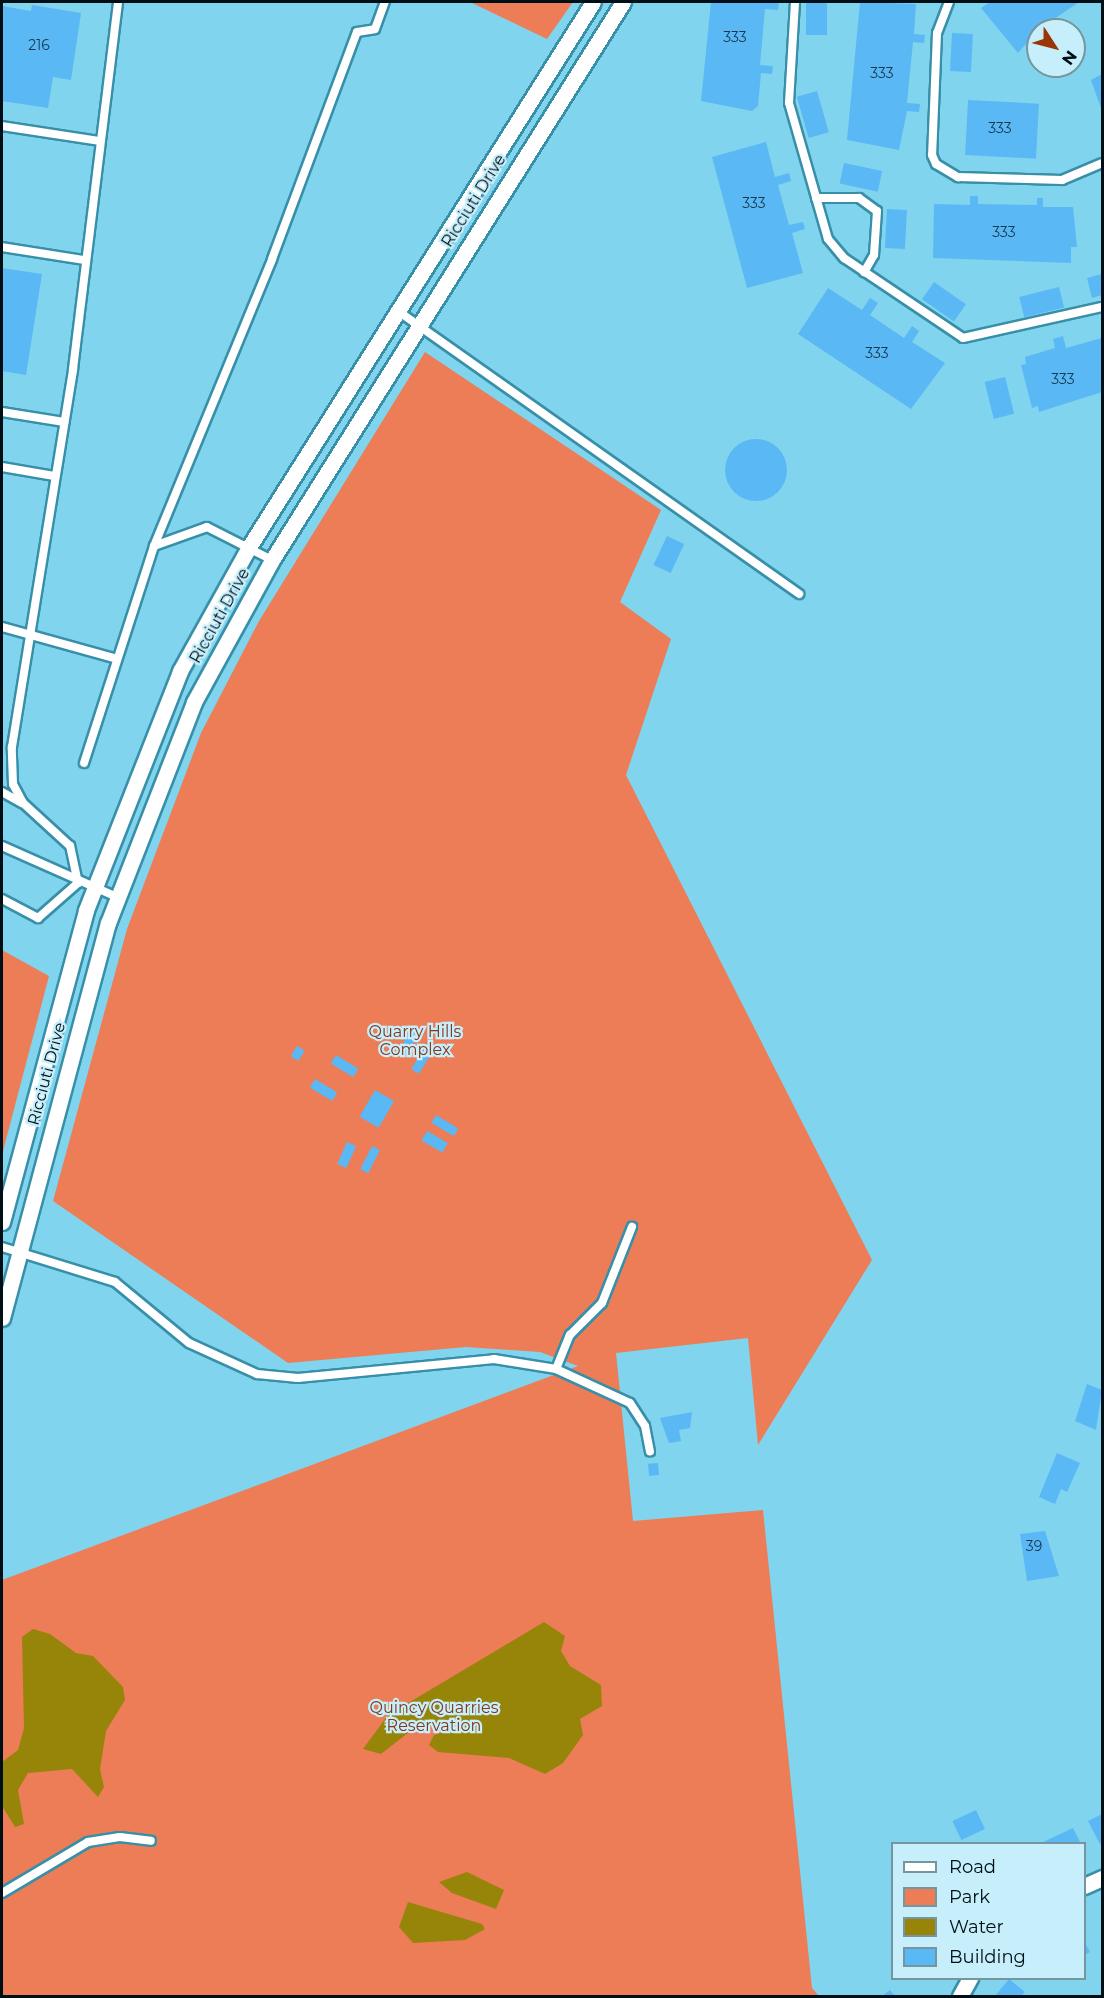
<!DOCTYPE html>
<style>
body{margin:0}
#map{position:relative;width:1104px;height:1998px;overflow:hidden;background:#80d4ee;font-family:Montserrat,sans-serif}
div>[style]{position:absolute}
.green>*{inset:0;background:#ed7d57}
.water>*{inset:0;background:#978509}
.building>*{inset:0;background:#5ab8f5;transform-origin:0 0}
.round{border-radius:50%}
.roads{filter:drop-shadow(2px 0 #388fa8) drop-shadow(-2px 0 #388fa8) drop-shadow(0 2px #388fa8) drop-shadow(0 -2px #388fa8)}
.lane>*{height:8px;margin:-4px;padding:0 4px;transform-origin:4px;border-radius:4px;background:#fff}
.street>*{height:15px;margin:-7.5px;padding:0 7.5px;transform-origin:7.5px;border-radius:7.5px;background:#fff}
span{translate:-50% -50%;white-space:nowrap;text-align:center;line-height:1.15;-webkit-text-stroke:4.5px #c7effb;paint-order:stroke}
.number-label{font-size:14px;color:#16384d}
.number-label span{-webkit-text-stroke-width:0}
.street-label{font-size:16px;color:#000e15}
.park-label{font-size:16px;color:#82361b}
.frame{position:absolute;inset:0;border:3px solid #000e15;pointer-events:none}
.legend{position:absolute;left:891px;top:1842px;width:195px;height:138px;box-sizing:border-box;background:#c7effb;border:2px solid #77959f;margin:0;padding:8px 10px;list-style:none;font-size:18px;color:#000e15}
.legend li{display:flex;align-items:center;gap:12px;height:30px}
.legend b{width:30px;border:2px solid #77959f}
.north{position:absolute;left:1026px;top:18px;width:60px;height:60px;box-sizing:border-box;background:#c7effb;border:2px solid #77959f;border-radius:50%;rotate:126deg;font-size:16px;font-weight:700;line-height:24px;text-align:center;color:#000e15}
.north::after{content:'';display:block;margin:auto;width:21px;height:27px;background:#9a3507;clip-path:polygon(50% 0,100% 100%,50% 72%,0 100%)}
</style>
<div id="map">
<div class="green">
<div style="clip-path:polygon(470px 2px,573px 2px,547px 39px)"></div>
<div style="clip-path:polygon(425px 352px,661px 510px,620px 602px,671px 639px,626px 775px,872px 1260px,758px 1445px,748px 1338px,616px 1353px,633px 1521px,763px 1510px,812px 1988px,819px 1996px,2px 1996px,2px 1580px,578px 1366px,540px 1352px,466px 1347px,288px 1363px,53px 1201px,127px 929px,201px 733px,259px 621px)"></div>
<div style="clip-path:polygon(2px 950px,49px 976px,2px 1155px)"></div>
</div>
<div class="water">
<div style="clip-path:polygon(544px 1622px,565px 1636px,561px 1651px,570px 1666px,601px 1685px,602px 1706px,580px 1719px,583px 1735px,563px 1763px,545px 1774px,509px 1758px,438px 1752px,429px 1745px,434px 1735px,447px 1731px,443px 1726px,417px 1726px,381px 1754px,363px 1749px,388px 1715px)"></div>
<div style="clip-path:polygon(33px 1629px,50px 1634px,76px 1653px,93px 1656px,123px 1687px,125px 1700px,106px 1731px,100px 1769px,104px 1787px,98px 1797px,72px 1769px,28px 1773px,18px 1790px,24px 1824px,15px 1827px,2px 1806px,2px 1762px,18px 1750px,24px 1728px,22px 1637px)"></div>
<div style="clip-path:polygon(467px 1872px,504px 1890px,496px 1909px,452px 1893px,439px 1882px)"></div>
<div style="clip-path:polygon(408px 1902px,482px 1924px,485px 1929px,465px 1940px,413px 1943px,399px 1927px)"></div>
</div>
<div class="building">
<div style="clip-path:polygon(711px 2px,779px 2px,778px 10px,765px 9px,760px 65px,773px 66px,772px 74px,761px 73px,758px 106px,752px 111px,701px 101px)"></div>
<div style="left:806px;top:2px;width:21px;height:33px"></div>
<div style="clip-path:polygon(860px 2px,916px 4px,914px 34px,925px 35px,924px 43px,913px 42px,907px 103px,920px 104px,919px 112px,907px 111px,899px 150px,847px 140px)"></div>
<div style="clip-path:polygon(990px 2px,1079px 2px,1038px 30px,1018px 53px,981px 8px)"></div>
<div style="clip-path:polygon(32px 5px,81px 13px,71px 80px,53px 77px,48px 108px,2px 101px,2px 6px,31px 11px)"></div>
<div style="left:952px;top:33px;width:21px;height:38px;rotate:3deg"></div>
<div style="clip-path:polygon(1102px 74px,1102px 111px,1091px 80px)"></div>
<div style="left:817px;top:91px;width:43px;height:21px;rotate:74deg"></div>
<div style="left:968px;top:100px;width:71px;height:55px;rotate:3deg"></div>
<div style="clip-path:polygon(766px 142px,775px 177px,789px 173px,791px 181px,778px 185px,789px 225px,803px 222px,805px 229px,792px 233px,803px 273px,747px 288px,712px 157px)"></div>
<div style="left:844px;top:163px;width:39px;height:21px;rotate:12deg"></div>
<div style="clip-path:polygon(970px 196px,978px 196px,978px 204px,1037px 205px,1037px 198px,1043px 198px,1043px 207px,1073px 207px,1077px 247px,1071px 247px,1071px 263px,933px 258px,934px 204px,970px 205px)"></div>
<div style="left:887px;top:209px;width:20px;height:39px;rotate:3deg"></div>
<div style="clip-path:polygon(2px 268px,42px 274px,26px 375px,2px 371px)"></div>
<div style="clip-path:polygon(1102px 274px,1102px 295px,1092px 298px,1087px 278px)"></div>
<div style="left:934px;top:282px;width:39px;height:21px;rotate:35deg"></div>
<div style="left:1059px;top:287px;width:21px;height:41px;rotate:76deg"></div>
<div style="clip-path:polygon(828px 288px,862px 310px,870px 298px,878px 303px,870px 315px,904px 338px,912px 326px,919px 331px,912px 342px,945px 363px,911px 409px,798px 334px)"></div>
<div style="clip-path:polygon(1063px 336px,1066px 348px,1102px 338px,1102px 392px,1039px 412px,1038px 406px,1032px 408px,1021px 365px,1026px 364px,1025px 357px,1055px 348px,1053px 339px)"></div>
<div style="left:1005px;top:377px;width:38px;height:21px;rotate:76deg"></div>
<div class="round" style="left:725px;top:439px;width:62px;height:62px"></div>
<div style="left:667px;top:536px;width:19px;height:32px;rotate:25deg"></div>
<div style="left:411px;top:1030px;width:9px;height:26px;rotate:32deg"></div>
<div style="left:297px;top:1046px;width:9px;height:12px;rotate:32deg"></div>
<div style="left:425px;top:1047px;width:9px;height:26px;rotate:32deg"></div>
<div style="left:336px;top:1055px;width:26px;height:10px;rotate:31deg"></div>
<div style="left:315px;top:1079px;width:26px;height:10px;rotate:31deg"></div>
<div style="left:375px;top:1090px;width:22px;height:31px;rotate:30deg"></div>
<div style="left:436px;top:1115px;width:26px;height:9px;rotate:31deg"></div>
<div style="left:427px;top:1131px;width:24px;height:11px;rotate:30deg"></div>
<div style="left:347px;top:1142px;width:10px;height:24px;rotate:24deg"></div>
<div style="left:372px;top:1146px;width:9px;height:26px;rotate:27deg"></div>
<div style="clip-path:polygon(1087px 1384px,1102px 1390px,1096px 1430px,1075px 1421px)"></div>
<div style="clip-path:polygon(692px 1412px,690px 1428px,679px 1430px,681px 1441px,669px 1443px,660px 1418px)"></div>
<div style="clip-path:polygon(1057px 1453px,1080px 1463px,1067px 1492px,1061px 1489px,1055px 1504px,1039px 1497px)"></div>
<div style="left:658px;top:1463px;width:12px;height:10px;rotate:85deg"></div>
<div style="clip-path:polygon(1045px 1531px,1059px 1576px,1027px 1581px,1020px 1534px)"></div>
<div style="left:976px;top:1810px;width:21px;height:26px;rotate:65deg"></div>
<div style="clip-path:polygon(1102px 1814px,1102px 1842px,1100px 1844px,1088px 1821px)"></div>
<div style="clip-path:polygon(1073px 1828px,1081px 1844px,1039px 1844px)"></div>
<div style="clip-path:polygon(1084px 1941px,1090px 1952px,1084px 1955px)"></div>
<div style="clip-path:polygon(1009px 1979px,1025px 1992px,1021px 1996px,995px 1996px)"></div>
<div style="clip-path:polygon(890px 1990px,895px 1996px,882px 1996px)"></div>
</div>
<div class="roads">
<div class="lane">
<div style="left:795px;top:2px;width:101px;rotate:93.4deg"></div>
<div style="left:789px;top:103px;width:141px;rotate:74deg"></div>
<div style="left:828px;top:239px;width:25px;rotate:50deg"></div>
<div style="left:844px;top:258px;width:143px;rotate:33.9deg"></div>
<div style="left:963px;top:338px;width:142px;rotate:-12.6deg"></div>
<div style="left:949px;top:2px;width:33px;rotate:111deg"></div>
<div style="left:937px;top:33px;width:122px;rotate:92.3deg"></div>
<div style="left:932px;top:155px;width:10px;rotate:66deg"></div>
<div style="left:936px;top:164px;width:26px;rotate:31deg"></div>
<div style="left:958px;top:177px;width:104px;rotate:1.7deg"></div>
<div style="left:1062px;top:180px;width:43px;rotate:-23deg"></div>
<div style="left:2px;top:126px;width:99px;rotate:8.7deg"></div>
<div style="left:816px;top:198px;width:43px"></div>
<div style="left:859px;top:198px;width:22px;rotate:36deg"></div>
<div style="left:877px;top:211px;width:44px;rotate:93.9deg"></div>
<div style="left:874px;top:255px;width:20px;rotate:120deg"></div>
<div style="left:2px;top:247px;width:83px;rotate:9deg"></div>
<div style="left:398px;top:311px;width:491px;rotate:35.2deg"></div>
<div style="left:2px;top:412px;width:63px;rotate:9.2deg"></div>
<div style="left:2px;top:467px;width:53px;rotate:9.8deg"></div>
<div style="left:154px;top:546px;width:56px;rotate:-19.7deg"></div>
<div style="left:207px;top:527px;width:73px;rotate:26.9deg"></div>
<div style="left:2px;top:627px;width:119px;rotate:15.5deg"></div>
<div style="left:84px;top:763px;width:228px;rotate:-72.1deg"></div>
<div style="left:154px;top:546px;width:310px;rotate:-67.6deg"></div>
<div style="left:272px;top:259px;width:242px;rotate:-69.5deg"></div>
<div style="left:357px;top:32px;width:18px;rotate:-9deg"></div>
<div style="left:375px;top:29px;width:29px;rotate:-70deg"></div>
<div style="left:2px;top:792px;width:23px;rotate:29deg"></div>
<div style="left:2px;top:846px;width:126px;rotate:23.9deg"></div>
<div style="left:78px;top:883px;width:38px;rotate:-102deg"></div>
<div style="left:70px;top:846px;width:64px;rotate:-137.5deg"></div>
<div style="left:23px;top:803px;width:21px;rotate:-118deg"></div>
<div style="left:13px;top:784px;width:37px;rotate:-92deg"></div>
<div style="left:12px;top:747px;width:383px;rotate:-80.8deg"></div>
<div style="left:73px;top:369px;width:370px;rotate:-83deg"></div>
<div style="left:2px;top:899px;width:41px;rotate:27.8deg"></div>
<div style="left:38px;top:918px;width:53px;rotate:-41.2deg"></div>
<div style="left:2px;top:1247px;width:118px;rotate:17.2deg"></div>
<div style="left:115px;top:1282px;width:96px;rotate:39.5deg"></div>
<div style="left:189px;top:1343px;width:75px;rotate:24.5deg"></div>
<div style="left:257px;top:1374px;width:41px;rotate:5.6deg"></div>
<div style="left:298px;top:1378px;width:197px;rotate:-5.5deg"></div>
<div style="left:494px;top:1359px;width:63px;rotate:9.2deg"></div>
<div style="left:556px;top:1369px;width:81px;rotate:24.7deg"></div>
<div style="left:630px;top:1403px;width:27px;rotate:57deg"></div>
<div style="left:645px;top:1426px;width:26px;rotate:79deg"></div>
<div style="left:556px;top:1369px;width:37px;rotate:-68deg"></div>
<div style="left:570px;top:1335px;width:45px;rotate:-45deg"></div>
<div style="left:602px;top:1303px;width:82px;rotate:-68.5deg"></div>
<div style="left:2px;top:1893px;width:100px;rotate:-30.7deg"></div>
<div style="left:88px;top:1842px;width:32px;rotate:-9deg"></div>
<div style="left:120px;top:1837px;width:31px;rotate:7deg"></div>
</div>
<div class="street">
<div style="left:2px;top:1222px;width:323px;rotate:-74.9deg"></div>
<div style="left:86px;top:910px;width:257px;rotate:-68.5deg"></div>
<div style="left:180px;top:671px;width:142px;rotate:-60.9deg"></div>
<div style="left:249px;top:547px;width:644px;rotate:-57.74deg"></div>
<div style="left:2px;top:1318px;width:409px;rotate:-75deg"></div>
<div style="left:108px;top:923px;width:237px;rotate:-68.7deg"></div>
<div style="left:194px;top:702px;width:162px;rotate:-61.2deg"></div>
<div style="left:272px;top:560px;width:659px;rotate:-57.83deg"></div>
<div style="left:1084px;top:1886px;width:20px;rotate:-24deg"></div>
<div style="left:960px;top:1996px;width:21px;rotate:-61deg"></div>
</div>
</div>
<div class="number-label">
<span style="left:735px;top:37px">333</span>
<span style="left:39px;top:45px">216</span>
<span style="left:882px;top:73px">333</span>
<span style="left:1000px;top:128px">333</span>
<span style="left:754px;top:203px">333</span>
<span style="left:1004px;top:232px">333</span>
<span style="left:877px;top:353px">333</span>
<span style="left:1063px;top:379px">333</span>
<span style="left:1034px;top:1546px">39</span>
</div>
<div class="street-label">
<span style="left:474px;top:201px;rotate:-58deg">Ricciuti Drive</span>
<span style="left:220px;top:616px;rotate:-61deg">Ricciuti Drive</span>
<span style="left:47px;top:1074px;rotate:-75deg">Ricciuti Drive</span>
</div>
<div class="park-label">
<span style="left:415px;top:1041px">Quarry Hills<br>Complex</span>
<span style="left:434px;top:1717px">Quincy Quarries<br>Reservation</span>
</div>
<div class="frame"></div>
<ul class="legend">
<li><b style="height:8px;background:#fff"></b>Road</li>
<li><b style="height:16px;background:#ed7d57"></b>Park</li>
<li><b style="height:16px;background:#978509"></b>Water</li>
<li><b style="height:16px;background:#5ab8f5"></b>Building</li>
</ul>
<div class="north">N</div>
</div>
